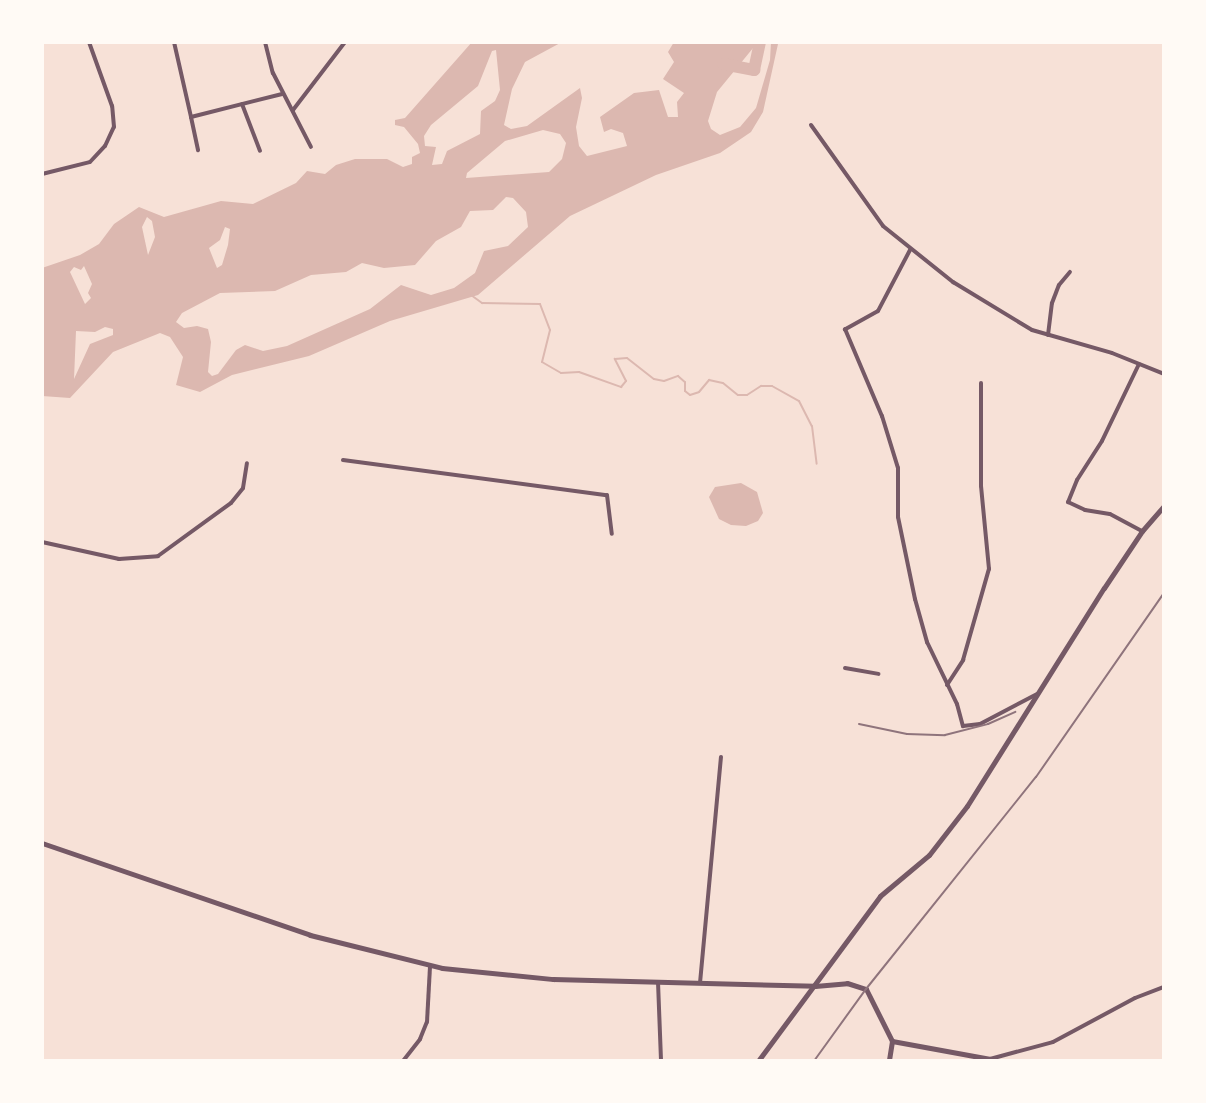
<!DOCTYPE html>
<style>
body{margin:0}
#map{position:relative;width:1206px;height:1103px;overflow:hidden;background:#f7e1d7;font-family:Montserrat,sans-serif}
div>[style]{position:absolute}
.water>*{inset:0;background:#dcb8b0}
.stream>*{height:2px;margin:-1px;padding:0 1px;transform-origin:1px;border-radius:1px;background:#dcb8b0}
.river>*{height:12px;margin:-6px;padding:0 6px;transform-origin:6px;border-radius:6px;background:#dcb8b0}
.minor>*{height:4px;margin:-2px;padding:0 2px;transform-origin:2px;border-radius:2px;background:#755966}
.tertiary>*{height:5px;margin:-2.5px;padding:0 2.5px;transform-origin:2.5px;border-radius:2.5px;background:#755966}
.rail>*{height:2px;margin:-1px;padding:0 1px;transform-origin:1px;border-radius:1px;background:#8f747c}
span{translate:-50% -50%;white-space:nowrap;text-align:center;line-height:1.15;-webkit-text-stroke:8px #fffaf5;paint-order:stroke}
.frame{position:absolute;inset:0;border:44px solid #fffaf5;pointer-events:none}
</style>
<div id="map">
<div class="water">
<div style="clip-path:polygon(evenodd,472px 42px,562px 42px,525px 62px,512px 89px,504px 125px,511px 129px,527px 126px,580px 88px,582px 98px,576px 127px,579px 146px,587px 156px,627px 146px,623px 133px,611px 129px,604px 132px,600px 117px,634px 93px,659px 90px,668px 117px,678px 117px,677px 102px,684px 93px,663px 79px,674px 62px,668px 52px,674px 42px,758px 42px,717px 92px,708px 121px,711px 129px,720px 135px,740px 127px,756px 108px,770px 60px,771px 42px,778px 44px,763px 112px,751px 132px,720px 153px,656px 175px,570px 216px,478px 295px,390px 321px,309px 356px,232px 375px,200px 392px,176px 385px,183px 357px,170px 337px,160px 333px,113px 352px,70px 398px,42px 396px,42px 268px,80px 255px,99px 244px,114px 224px,139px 207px,164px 217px,221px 201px,253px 204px,296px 183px,307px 171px,325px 174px,336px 165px,355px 159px,387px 159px,403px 167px,412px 164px,412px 157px,420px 153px,418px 144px,404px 127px,395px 125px,395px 120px,405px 118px,472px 42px,496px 50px,500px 90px,495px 101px,481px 111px,480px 134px,447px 151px,442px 164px,432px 165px,436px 147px,425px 146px,424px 136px,431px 125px,478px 86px,492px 51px,496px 50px,472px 42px,543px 130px,560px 134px,566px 143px,562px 159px,549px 172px,466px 178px,467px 173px,505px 141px,543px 130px,472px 42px,506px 197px,513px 198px,526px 212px,528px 227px,508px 246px,484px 251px,475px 273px,454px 288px,431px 295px,401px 285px,370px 309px,287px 346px,263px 351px,245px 345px,236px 350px,218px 374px,212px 376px,208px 372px,211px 342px,208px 329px,197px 326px,184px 328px,176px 322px,182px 313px,220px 293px,275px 291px,311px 275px,346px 272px,362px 263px,384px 268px,415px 265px,436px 241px,461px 227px,470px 211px,493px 210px,506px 197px,472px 42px,147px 217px,152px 221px,155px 237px,148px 255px,142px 227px,147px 217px,472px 42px,225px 227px,230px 229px,228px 245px,222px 265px,217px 268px,209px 248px,220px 240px,225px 227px,472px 42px,84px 266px,92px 284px,88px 293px,91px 298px,85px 304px,70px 272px,74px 267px,81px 270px,84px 266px,472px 42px,105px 327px,113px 329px,113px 335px,90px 344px,74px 379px,76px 331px,95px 332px,105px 327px)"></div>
<div style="clip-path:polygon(741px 483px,757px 492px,763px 513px,758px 521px,746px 526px,731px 525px,719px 519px,709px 497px,715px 487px)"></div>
</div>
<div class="stream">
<div style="left:471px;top:295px;width:14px;rotate:36deg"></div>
<div style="left:482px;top:303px;width:58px;rotate:1deg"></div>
<div style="left:540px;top:304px;width:28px;rotate:69deg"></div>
<div style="left:550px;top:330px;width:33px;rotate:104deg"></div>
<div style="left:542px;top:362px;width:22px;rotate:30deg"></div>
<div style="left:561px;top:373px;width:18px;rotate:-3deg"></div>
<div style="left:579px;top:372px;width:45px;rotate:19.7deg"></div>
<div style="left:621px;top:387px;width:8px;rotate:-50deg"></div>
<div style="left:626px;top:381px;width:25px;rotate:-117deg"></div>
<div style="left:615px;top:359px;width:12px;rotate:-5deg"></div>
<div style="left:627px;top:358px;width:34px;rotate:38deg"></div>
<div style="left:654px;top:379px;width:10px;rotate:11deg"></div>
<div style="left:664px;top:381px;width:15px;rotate:-20deg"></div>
<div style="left:678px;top:376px;width:9px;rotate:41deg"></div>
<div style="left:685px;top:382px;width:9px;rotate:90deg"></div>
<div style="left:685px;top:391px;width:6px;rotate:39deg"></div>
<div style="left:690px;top:395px;width:9px;rotate:-18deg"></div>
<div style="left:699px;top:392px;width:16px;rotate:-50deg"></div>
<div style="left:709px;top:380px;width:14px;rotate:12deg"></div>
<div style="left:723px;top:383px;width:19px;rotate:39deg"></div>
<div style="left:738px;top:395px;width:9px"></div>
<div style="left:747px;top:395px;width:17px;rotate:-33deg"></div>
<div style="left:761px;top:386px;width:11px"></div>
<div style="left:772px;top:386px;width:31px;rotate:29deg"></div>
<div style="left:799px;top:401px;width:28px;rotate:63deg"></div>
<div style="left:812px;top:426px;width:38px;rotate:83deg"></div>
</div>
<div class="river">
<div style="left:723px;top:64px;width:32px;rotate:11deg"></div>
<div style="left:754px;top:70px;width:29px;rotate:-78deg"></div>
</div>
<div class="minor">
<div style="left:174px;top:42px;width:77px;rotate:77.2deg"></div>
<div style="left:191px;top:117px;width:94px;rotate:-14.2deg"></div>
<div style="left:265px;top:42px;width:32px;rotate:76deg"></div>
<div style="left:273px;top:73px;width:83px;rotate:62.8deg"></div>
<div style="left:242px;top:104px;width:50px;rotate:69deg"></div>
<div style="left:293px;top:110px;width:86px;rotate:-52.6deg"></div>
<div style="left:191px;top:117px;width:34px;rotate:78deg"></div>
<div style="left:811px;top:125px;width:124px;rotate:54.5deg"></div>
<div style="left:883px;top:226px;width:90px;rotate:38.7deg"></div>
<div style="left:953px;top:282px;width:92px;rotate:31.3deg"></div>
<div style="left:1032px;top:330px;width:83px;rotate:16deg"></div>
<div style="left:1112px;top:353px;width:56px;rotate:22deg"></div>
<div style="left:42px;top:174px;width:49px;rotate:-14deg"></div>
<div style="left:90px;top:162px;width:22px;rotate:-47deg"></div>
<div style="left:105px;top:146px;width:21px;rotate:-65deg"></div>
<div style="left:114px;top:127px;width:21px;rotate:-95deg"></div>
<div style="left:112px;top:106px;width:68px;rotate:-109.8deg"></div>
<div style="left:910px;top:250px;width:69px;rotate:117.7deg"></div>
<div style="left:878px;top:311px;width:38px;rotate:151deg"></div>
<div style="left:845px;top:329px;width:95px;rotate:67deg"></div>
<div style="left:882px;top:416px;width:54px;rotate:72.9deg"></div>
<div style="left:898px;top:468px;width:49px;rotate:90deg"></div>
<div style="left:898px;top:517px;width:84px;rotate:78.3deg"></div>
<div style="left:915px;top:599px;width:45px;rotate:74.4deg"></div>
<div style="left:927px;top:642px;width:69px;rotate:64.2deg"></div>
<div style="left:957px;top:704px;width:23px;rotate:75deg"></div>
<div style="left:963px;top:726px;width:17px;rotate:-7deg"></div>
<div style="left:980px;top:724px;width:64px;rotate:-27.8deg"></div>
<div style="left:1048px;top:335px;width:32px;rotate:-83deg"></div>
<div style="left:1052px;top:303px;width:19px;rotate:-69deg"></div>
<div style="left:1059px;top:285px;width:17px;rotate:-50deg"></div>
<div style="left:1139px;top:364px;width:85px;rotate:115.7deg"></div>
<div style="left:1102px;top:441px;width:46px;rotate:122.7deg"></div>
<div style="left:1077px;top:480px;width:24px;rotate:112deg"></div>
<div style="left:1068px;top:502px;width:19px;rotate:25deg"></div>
<div style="left:1085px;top:510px;width:25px;rotate:9deg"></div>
<div style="left:1110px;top:514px;width:36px;rotate:28deg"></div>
<div style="left:343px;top:460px;width:266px;rotate:7.6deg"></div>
<div style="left:607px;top:495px;width:39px;rotate:83deg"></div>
<div style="left:42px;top:542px;width:79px;rotate:12.4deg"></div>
<div style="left:119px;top:559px;width:39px;rotate:-4deg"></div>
<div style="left:158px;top:556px;width:90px;rotate:-36deg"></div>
<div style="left:231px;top:503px;width:19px;rotate:-51deg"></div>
<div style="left:243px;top:488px;width:25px;rotate:-81deg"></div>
<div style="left:845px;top:668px;width:34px;rotate:10deg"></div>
<div style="left:947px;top:685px;width:30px;rotate:-57deg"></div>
<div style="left:963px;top:660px;width:95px;rotate:-74.1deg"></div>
<div style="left:989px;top:569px;width:83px;rotate:-95.5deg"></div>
<div style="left:981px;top:486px;width:103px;rotate:-90deg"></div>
<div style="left:658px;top:982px;width:79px;rotate:87.8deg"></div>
<div style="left:700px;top:983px;width:227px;rotate:-84.7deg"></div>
<div style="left:990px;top:1059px;width:65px;rotate:-15.1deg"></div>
<div style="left:1053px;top:1042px;width:93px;rotate:-28.2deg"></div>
<div style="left:1135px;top:998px;width:31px;rotate:-21deg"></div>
<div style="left:403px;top:1061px;width:28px;rotate:-52deg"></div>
<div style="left:420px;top:1039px;width:18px;rotate:-68deg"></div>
<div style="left:427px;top:1022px;width:56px;rotate:-86.9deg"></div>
</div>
<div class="tertiary">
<div style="left:42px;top:843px;width:283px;rotate:18.9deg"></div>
<div style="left:310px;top:935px;width:136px;rotate:14deg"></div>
<div style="left:442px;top:968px;width:112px;rotate:5.7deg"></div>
<div style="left:553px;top:979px;width:262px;rotate:1.5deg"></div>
<div style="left:815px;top:986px;width:32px;rotate:-5deg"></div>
<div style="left:847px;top:983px;width:20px;rotate:18deg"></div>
<div style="left:866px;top:989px;width:58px;rotate:63.4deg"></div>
<div style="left:892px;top:1041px;width:20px;rotate:99deg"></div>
<div style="left:892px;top:1041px;width:100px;rotate:10.4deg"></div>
<div style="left:758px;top:1061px;width:205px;rotate:-53.5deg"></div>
<div style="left:880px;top:896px;width:64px;rotate:-39.9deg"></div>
<div style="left:929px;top:855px;width:62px;rotate:-52.2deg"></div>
<div style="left:967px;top:806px;width:257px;rotate:-57.9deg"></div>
<div style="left:1104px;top:588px;width:69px;rotate:-56.3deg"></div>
<div style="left:1142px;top:531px;width:33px;rotate:-49deg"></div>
</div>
<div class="rail">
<div style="left:859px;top:724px;width:49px;rotate:11.8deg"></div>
<div style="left:907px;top:734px;width:38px;rotate:2deg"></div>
<div style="left:945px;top:735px;width:44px;rotate:-14.3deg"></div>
<div style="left:988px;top:724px;width:30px;rotate:-24deg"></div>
<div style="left:814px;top:1061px;width:89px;rotate:-54.2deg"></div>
<div style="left:866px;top:989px;width:272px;rotate:-51.3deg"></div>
<div style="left:1036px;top:777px;width:224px;rotate:-55.2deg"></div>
</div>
<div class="frame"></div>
</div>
